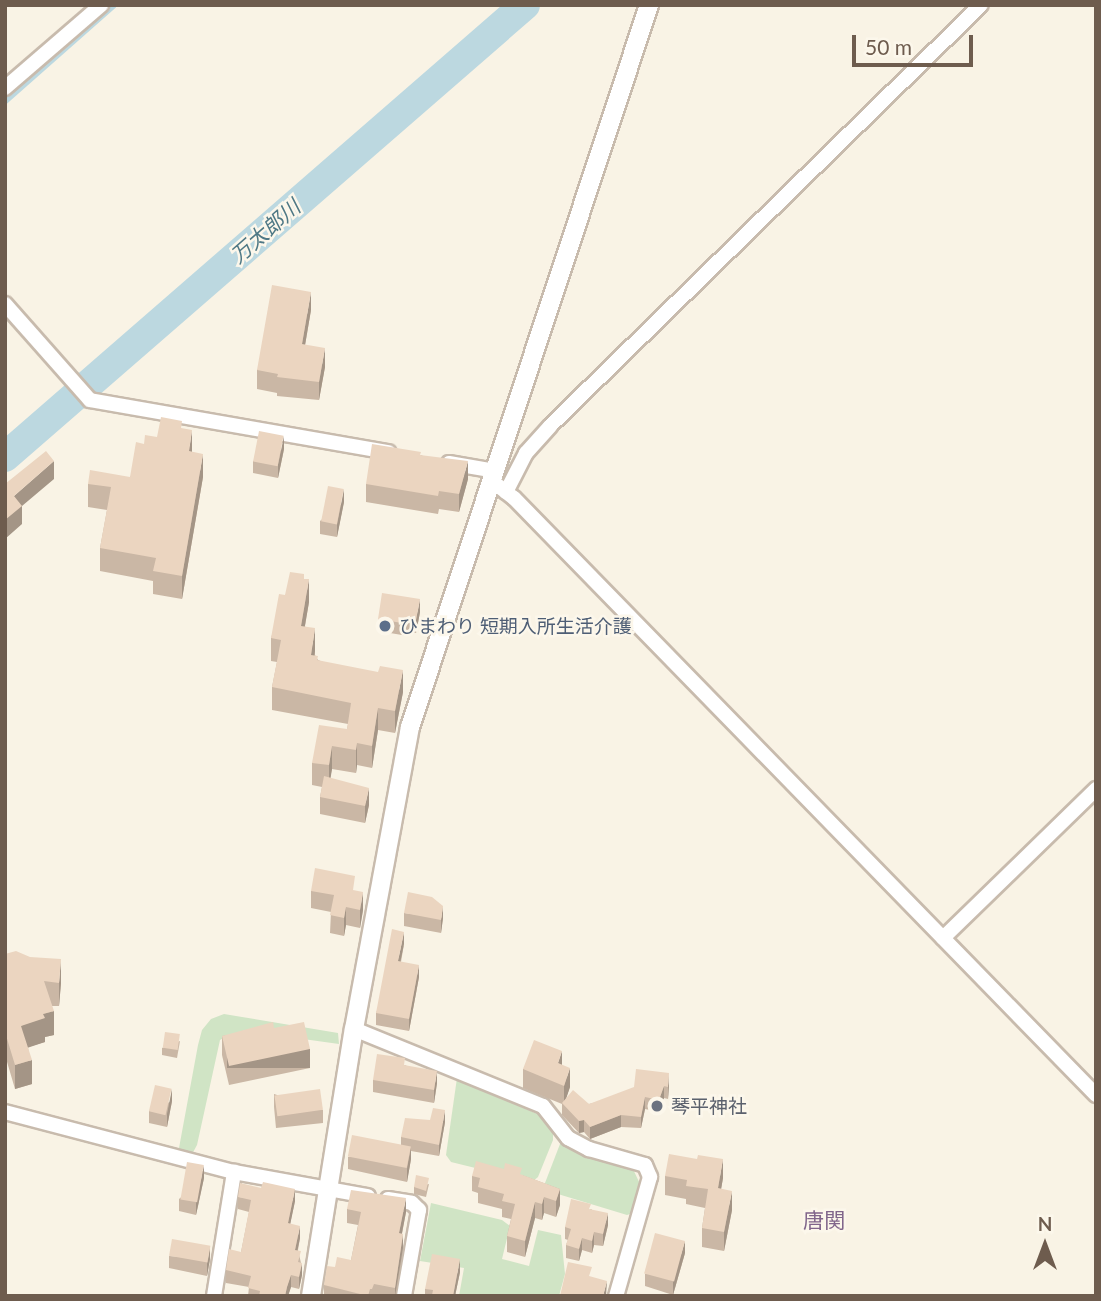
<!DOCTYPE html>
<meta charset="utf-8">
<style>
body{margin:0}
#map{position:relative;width:1101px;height:1301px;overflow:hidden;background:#f9f3e5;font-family:Lato,"Noto Sans JP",sans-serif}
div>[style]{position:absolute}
.green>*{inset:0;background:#d0e4c5}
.stream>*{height:5px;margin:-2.5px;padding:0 2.5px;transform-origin:2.5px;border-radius:2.5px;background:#bcd8e0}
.river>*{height:30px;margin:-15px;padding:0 15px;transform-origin:15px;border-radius:15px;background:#bcd8e0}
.roads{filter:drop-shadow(2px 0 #c8bbad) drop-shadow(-2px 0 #c8bbad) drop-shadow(0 2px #c8bbad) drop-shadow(0 -2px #c8bbad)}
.minor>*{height:14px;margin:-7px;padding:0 7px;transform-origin:7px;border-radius:7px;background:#fff}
.tertiary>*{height:18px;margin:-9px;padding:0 9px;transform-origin:9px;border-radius:9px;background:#fff}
.wall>*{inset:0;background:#cab7a5}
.shaded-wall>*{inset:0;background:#a49586;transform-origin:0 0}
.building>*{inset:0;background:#ebd5c0;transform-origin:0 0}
.dots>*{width:19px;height:19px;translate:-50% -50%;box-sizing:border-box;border:4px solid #fcf7eb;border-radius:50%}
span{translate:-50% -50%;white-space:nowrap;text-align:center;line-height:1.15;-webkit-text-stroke:5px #fcf7eb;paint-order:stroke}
.service-label{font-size:19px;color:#4e5e75}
.left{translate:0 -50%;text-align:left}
.worship-label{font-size:19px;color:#5b616d}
.water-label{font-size:21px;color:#4e7885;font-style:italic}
.neighbourhood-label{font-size:21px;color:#81668b}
.frame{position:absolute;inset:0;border:7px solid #6e5c4e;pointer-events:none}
.north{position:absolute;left:1010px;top:1210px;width:70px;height:70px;-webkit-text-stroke:5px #fcf7eb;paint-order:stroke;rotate:0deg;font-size:19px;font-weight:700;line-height:28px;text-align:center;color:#6e5c4e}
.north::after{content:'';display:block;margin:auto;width:24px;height:32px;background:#6e5c4e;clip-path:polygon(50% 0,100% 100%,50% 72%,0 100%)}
.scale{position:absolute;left:852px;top:35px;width:121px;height:32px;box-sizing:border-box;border:4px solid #6e5c4e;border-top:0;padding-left:9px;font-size:21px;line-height:24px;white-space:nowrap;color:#6e5c4e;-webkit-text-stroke:5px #fcf7eb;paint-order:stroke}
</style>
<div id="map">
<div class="green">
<div style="clip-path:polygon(224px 1014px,338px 1033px,339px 1044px,303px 1039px,227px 1036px,220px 1040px,197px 1145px,191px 1156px,179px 1148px,198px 1045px,202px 1030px,211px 1019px)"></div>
<div style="clip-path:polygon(457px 1078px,544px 1117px,553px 1131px,553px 1140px,538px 1177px,532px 1182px,451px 1162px,446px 1155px)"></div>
<div style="clip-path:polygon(560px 1144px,632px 1167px,641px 1186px,633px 1213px,627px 1215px,548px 1191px,545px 1183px)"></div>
<div style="clip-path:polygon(431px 1203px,502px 1220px,510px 1226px,502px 1259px,529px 1266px,538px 1230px,561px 1235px,565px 1274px,559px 1296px,459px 1296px,464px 1268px,420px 1261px)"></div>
</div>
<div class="stream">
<div style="left:5px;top:101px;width:145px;rotate:-41.4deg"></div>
</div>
<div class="river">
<div style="left:5px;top:457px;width:689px;rotate:-41deg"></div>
</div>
<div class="roads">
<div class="minor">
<div style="left:5px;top:88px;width:127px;rotate:-40.8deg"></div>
<div style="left:5px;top:304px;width:128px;rotate:48.5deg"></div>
<div style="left:90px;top:400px;width:303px;rotate:9.9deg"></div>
<div style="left:449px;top:463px;width:48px;rotate:9.7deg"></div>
<div style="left:492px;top:481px;width:28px;rotate:38deg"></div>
<div style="left:514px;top:498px;width:834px;rotate:45.73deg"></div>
<div style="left:506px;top:492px;width:44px;rotate:-62.9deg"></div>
<div style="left:526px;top:453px;width:36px;rotate:-48deg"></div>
<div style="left:550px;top:426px;width:602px;rotate:-44.33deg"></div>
<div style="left:943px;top:938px;width:214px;rotate:-44.2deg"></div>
<div style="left:354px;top:1029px;width:204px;rotate:22.2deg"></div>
<div style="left:543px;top:1106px;width:41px;rotate:52deg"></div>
<div style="left:568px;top:1138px;width:24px;rotate:28deg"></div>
<div style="left:589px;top:1149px;width:58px;rotate:15.9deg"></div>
<div style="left:645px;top:1165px;width:13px;rotate:67deg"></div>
<div style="left:650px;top:1177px;width:124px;rotate:105.9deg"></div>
<div style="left:5px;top:1112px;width:237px;rotate:14.7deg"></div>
<div style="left:234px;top:1172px;width:136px;rotate:10.2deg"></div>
<div style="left:388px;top:1199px;width:24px;rotate:9deg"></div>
<div style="left:412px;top:1203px;width:10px;rotate:45deg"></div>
<div style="left:419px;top:1210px;width:87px;rotate:99.9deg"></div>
<div style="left:214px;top:1296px;width:126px;rotate:-80.8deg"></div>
</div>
<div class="tertiary">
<div style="left:311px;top:1296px;width:270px;rotate:-80.9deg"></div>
<div style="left:354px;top:1029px;width:307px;rotate:-79.5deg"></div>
<div style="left:410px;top:727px;width:761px;rotate:-71.68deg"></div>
</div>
</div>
<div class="wall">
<div style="clip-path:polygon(311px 310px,305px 345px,325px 367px,319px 400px,277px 396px,277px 393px,257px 389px,257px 370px)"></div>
<div style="clip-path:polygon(182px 429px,203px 477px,182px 599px,153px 594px,153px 581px,100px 571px,100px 548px,107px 510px,88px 507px,88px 484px,130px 477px,157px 437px)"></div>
<div style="clip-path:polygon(284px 449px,278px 478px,253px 473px,253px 461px)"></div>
<div style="clip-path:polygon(421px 455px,468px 479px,459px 512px,439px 509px,438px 514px,366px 502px,366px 484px)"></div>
<div style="clip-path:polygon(344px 502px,337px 537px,320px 534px,320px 521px)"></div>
<div style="clip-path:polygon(304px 579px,309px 602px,305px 626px,315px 651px,315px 655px,318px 660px,403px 692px,395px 733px,378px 730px,372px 768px,357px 765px,356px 773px,332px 769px,330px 778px,369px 805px,365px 823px,320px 814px,320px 797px,322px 787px,312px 785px,312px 763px,347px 729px,348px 724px,272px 710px,272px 687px,277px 662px,271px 661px,271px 638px,285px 595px)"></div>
<div style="clip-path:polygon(420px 612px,416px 633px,408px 631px,408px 636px,378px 631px,378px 619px)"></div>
<div style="clip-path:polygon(311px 891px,355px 891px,363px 910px,360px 928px,346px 925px,344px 936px,330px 933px,331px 912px,311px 908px)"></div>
<div style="clip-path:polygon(404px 913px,443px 918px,441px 933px,404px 926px)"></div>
<div style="clip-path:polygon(404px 944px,401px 962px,419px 977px,409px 1031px,376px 1025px,376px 1013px)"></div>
<div style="clip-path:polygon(5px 954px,61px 983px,59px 1006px,52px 1006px,54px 1035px,45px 1037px,45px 1042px,28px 1047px,32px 1084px,15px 1089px,5px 1055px)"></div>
<div style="clip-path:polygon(274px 1028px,310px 1068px,229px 1085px,222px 1055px,222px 1036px)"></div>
<div style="clip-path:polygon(180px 1041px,177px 1058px,162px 1055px,162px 1048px)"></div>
<div style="clip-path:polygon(405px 1065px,437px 1083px,434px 1103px,373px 1092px,373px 1080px)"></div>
<div style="clip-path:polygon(562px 1065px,570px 1087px,566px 1098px,589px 1104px,669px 1085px,668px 1099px,664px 1098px,659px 1112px,645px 1109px,641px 1128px,621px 1127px,590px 1139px,584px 1132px,579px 1133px,562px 1115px,562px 1104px,523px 1088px,523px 1069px)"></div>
<div style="clip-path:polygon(274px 1094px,323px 1110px,323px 1123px,276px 1128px,274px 1107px)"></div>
<div style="clip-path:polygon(172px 1101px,167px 1127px,149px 1123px,149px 1111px)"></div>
<div style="clip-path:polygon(445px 1122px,439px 1156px,411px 1151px,411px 1159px,407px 1182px,348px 1169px,348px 1157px,401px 1145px,401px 1137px)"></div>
<div style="clip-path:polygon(697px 1159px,723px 1178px,721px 1189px,732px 1210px,724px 1251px,702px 1247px,702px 1228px,705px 1208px,686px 1204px,686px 1199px,665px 1195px,665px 1176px)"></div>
<div style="clip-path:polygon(522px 1175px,560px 1189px,560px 1205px,556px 1217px,544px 1213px,542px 1220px,535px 1218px,525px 1257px,507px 1252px,507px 1236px,511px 1219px,502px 1217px,502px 1209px,478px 1203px,478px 1193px,472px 1191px,472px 1176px)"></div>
<div style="clip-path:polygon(204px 1178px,196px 1215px,179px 1211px,179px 1199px)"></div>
<div style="clip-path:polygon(429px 1184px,426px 1197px,414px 1194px,414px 1187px)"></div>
<div style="clip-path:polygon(238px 1197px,295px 1201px,290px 1224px,300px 1238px,298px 1250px,301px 1263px,302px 1275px,299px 1289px,291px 1287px,288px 1296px,248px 1296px,249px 1287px,226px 1283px,226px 1270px,241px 1252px,249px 1212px,238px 1209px)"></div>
<div style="clip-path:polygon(347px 1209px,406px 1212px,402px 1234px,403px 1248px,396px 1296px,324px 1296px,324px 1285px,335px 1267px,351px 1260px,358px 1225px,347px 1223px)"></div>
<div style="clip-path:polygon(591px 1209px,608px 1225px,603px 1246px,594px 1245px,592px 1253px,582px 1250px,579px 1261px,566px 1258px,566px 1245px,568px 1240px,565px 1239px,565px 1227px)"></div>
<div style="clip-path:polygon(685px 1253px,673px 1295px,645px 1286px,645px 1274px)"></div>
<div style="clip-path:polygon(169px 1256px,210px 1259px,207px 1276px,169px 1268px)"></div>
<div style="clip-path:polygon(460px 1272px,455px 1296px,425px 1296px,425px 1289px)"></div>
</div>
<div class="shaded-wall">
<div style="clip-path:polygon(311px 292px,311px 310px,302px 363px,302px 344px)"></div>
<div style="clip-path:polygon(325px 348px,325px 367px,319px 400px,319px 382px)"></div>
<div style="clip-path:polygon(192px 430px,192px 454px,189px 451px)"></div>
<div style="clip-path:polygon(284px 436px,284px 449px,278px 478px,278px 465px)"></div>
<div style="clip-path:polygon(203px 454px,203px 477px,182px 599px,182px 576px)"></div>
<div style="clip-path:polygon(54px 461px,54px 479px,22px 506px,22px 524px,5px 539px,5px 520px,14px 496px)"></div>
<div style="clip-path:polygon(468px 461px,468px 479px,459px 512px,459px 494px)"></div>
<div style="clip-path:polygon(344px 489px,344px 502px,337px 537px,337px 525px)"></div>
<div style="clip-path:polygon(309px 579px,309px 602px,301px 648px,301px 626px)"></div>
<div style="clip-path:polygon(420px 599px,420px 612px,416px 633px,416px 620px)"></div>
<div style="clip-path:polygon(315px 628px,315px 651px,311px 677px,311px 655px)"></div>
<div style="clip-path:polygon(403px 670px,403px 692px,395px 733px,395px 711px)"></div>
<div style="clip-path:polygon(378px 708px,378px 730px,372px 768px,372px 746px)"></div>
<div style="clip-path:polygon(357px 743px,357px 765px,356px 773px,356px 750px)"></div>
<div style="clip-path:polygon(332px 746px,332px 769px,329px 788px,329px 765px)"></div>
<div style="clip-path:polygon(369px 788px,369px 805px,365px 823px,365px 806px)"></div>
<div style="clip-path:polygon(363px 892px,363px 910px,360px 928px,360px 910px)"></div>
<div style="clip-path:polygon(443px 906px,443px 918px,441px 933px,441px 920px)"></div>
<div style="clip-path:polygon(346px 907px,346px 925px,344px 936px,344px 918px)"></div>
<div style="clip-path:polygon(404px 932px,404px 944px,398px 973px,398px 961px)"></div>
<div style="clip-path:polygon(61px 959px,61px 983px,59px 1006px,59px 983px)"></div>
<div style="clip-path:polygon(419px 965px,419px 977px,409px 1031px,409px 1019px)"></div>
<div style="clip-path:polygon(54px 1011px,54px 1035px,45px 1037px,45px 1042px,21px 1050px,21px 1026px,43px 1014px)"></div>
<div style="left:310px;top:1049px;width:19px;height:83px;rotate:90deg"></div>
<div style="clip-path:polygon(562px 1051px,562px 1070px,558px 1063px)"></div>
<div style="clip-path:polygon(32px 1060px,32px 1084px,15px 1089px,15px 1065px)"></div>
<div style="clip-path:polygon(570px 1068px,570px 1087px,564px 1105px,564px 1086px)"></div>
<div style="clip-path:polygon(437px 1071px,437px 1083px,434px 1103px,434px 1090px)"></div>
<div style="clip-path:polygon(669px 1073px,669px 1085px,668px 1099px,668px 1087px)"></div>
<div style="clip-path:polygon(664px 1086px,664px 1098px,659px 1112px,659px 1100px)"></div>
<div style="clip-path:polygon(172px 1089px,172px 1101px,167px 1127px,167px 1114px)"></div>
<div style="clip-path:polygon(645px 1097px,645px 1109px,641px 1128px,641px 1117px)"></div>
<div style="clip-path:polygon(445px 1110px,445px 1122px,439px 1156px,439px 1145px)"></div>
<div style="clip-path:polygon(621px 1115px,621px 1127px,590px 1139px,590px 1127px)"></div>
<div style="clip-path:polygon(584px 1120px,584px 1132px,579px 1133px,579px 1121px)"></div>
<div style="clip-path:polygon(411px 1147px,411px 1159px,407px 1182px,407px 1169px)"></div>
<div style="clip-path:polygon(723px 1159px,723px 1178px,718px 1207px,718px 1188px)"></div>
<div style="clip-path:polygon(204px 1165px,204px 1178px,196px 1215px,196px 1203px)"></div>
<div style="clip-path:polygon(295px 1189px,295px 1201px,288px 1235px,288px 1223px)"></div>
<div style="clip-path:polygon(560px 1189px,560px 1205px,556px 1217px,556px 1201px)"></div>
<div style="clip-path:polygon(732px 1191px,732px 1210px,724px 1251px,724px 1232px)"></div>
<div style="clip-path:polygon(544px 1197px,544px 1213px,542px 1220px,542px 1204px)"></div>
<div style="clip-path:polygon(406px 1198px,406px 1212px,399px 1248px,399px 1233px)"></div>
<div style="clip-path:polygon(535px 1202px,535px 1218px,525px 1257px,525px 1241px)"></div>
<div style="clip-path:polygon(608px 1213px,608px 1225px,603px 1246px,603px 1234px)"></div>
<div style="clip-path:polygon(300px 1226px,300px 1238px,295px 1262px,295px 1250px)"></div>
<div style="clip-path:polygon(594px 1232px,594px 1245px,592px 1253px,592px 1241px)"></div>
<div style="clip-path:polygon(403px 1234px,403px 1248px,395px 1296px,395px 1288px)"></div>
<div style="clip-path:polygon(582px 1238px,582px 1250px,579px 1261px,579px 1249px)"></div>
<div style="clip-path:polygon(685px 1241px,685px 1253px,673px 1295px,673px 1282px)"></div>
<div style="clip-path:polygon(210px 1246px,210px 1259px,207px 1276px,207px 1264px)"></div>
<div style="clip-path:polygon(460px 1259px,460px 1272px,455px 1296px,453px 1296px)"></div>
<div style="clip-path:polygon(302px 1263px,302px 1275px,299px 1289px,299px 1277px)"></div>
<div style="clip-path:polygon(291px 1275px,291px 1287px,288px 1296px,285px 1296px,287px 1287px)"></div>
<div style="clip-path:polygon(607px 1281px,606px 1296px,603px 1296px)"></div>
</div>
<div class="building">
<div style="clip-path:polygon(272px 285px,311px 292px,302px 344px,325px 348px,319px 382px,277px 377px,278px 374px,257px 370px)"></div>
<div style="clip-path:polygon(161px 417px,182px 421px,181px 428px,192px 430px,189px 451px,203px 454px,182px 576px,153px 571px,156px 558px,100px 548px,111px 487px,88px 484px,90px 470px,130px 477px,136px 442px,144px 444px,145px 435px,157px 437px)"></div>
<div style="left:259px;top:431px;width:25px;height:31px;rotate:11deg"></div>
<div style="clip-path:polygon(372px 444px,421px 452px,420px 455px,468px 461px,459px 494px,439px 491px,438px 496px,366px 484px)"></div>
<div style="clip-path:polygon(46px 451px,54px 461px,14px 496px,22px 506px,5px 520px,5px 484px)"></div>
<div style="left:328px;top:486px;width:16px;height:36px;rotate:11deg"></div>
<div style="clip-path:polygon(290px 572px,304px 574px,304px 579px,309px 579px,301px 626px,315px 628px,311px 655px,318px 656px,317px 660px,378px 672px,380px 666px,403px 670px,395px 711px,378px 708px,372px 746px,357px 743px,356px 750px,332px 746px,329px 765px,312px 763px,319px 725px,347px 729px,351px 703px,272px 687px,281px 640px,271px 638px,279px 594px,285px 595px)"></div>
<div style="clip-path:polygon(382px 593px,420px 599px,416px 620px,408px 618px,408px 624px,378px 619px)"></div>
<div style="clip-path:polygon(324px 776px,369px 788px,365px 806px,320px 797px)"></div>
<div style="clip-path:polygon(315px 868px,355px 876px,353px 890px,363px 892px,360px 910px,346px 907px,344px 918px,330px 915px,334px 895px,311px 891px)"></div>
<div style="clip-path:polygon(408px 892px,432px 897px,443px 906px,441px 920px,404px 913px)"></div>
<div style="clip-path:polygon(392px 929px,404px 932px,398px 961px,419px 965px,409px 1019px,376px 1013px)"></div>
<div style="clip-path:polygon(16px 951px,30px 957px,61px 959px,59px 983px,44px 981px,54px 1011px,43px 1014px,45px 1018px,21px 1026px,32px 1060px,15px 1065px,5px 1032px,5px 954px)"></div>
<div style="clip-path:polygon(273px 1022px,274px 1028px,304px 1022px,310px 1049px,229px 1066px,222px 1036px)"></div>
<div style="left:165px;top:1032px;width:15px;height:16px;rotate:8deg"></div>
<div style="clip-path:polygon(534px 1040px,562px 1051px,558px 1063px,570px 1068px,564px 1086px,523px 1069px)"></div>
<div style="clip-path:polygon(377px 1054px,405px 1058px,404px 1065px,437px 1071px,434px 1090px,373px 1080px)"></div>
<div style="clip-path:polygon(636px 1069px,669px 1073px,668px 1087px,664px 1086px,659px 1100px,645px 1097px,641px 1117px,621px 1115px,590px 1127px,584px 1120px,579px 1121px,562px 1103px,573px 1090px,589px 1104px,634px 1087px)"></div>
<div style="left:155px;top:1085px;width:17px;height:27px;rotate:13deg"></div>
<div style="left:320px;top:1089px;width:21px;height:46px;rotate:82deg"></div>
<div style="clip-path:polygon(433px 1108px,445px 1110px,439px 1145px,401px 1137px,405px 1118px,430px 1120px)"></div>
<div style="left:352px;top:1135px;width:60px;height:22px;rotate:11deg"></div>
<div style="clip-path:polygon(669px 1154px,697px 1159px,698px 1155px,723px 1159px,718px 1188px,732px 1191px,724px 1232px,702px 1228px,708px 1189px,686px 1186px,687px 1180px,665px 1176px)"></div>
<div style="clip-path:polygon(476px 1161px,504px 1169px,505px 1163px,522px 1168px,520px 1174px,560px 1189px,556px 1201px,544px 1197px,542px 1204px,535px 1202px,525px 1241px,507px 1236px,515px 1204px,502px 1201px,504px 1194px,478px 1187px,480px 1178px,472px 1176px)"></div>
<div style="left:187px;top:1162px;width:17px;height:38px;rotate:10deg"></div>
<div style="clip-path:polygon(416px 1175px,429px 1178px,426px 1191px,414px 1187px)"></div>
<div style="clip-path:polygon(263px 1182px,295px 1189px,288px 1223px,300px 1226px,295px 1250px,301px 1251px,298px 1262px,302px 1263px,299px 1277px,291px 1275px,287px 1287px,285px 1296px,259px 1296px,260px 1291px,248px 1288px,251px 1276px,226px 1270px,229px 1249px,241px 1252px,251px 1200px,238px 1197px,240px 1183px,261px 1188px)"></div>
<div style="clip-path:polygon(351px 1190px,406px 1198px,399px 1233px,403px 1234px,395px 1288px,374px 1284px,372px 1289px,370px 1289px,368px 1296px,324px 1285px,327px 1266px,335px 1267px,337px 1257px,351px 1260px,361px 1212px,347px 1209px)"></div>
<div style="clip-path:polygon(571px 1199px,591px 1204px,589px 1209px,608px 1213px,603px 1234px,594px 1232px,592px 1241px,582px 1238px,579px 1249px,566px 1245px,571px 1229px,565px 1227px)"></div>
<div style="left:655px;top:1233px;width:31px;height:42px;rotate:15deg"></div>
<div style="left:172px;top:1239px;width:39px;height:17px;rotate:10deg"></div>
<div style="clip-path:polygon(432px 1254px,460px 1259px,453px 1296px,432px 1295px,433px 1290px,425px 1289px)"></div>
<div style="clip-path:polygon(568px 1262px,592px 1267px,589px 1276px,607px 1281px,603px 1296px,560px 1296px)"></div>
</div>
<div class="dots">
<div style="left:385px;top:626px;background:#5c6f8a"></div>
<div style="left:657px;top:1106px;background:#6b7280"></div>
</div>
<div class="service-label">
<span class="left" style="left:399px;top:626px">ひまわり 短期入所生活介護</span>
</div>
<div class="worship-label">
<span class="left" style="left:671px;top:1106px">琴平神社</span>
</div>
<div class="water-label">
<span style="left:265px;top:231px;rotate:-41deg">万太郎川</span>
</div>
<div class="neighbourhood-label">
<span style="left:824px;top:1220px">唐関</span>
</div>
<div class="frame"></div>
<div class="north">N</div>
<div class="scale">50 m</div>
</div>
